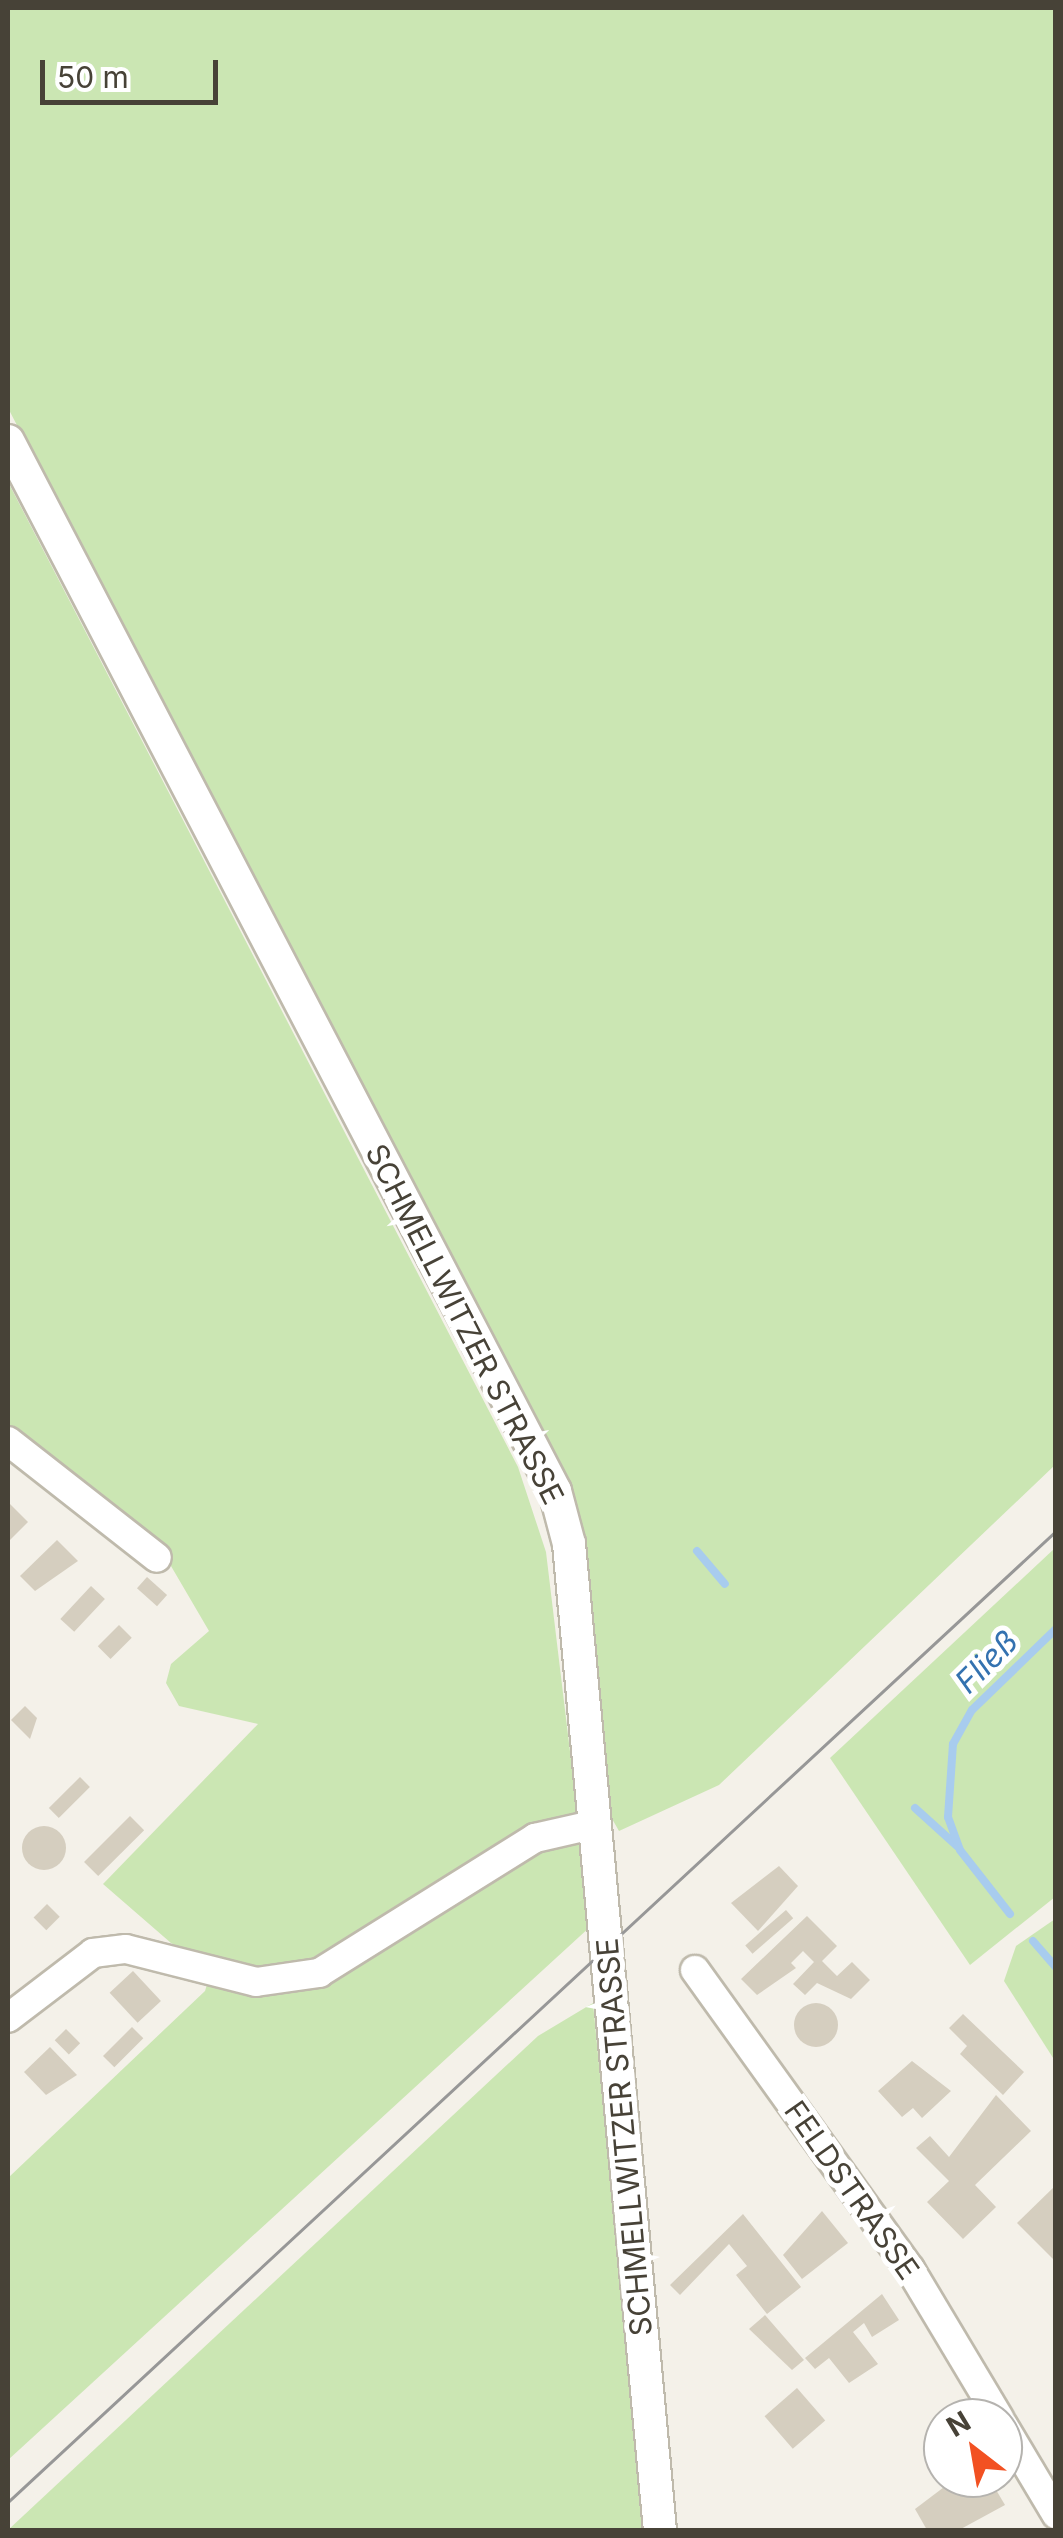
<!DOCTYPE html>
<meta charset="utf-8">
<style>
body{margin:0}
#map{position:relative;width:1063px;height:2538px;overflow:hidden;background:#f4f1e9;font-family:Inter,sans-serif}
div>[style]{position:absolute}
.green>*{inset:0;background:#cbe6b3}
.stream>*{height:8px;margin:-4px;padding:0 4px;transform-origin:4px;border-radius:4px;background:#a8ccee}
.building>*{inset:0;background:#d5cebf;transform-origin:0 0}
.round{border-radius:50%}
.roads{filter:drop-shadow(2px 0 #bfbaac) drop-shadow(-2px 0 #bfbaac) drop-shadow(0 2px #bfbaac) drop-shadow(0 -2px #bfbaac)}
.minor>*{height:28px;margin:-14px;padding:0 14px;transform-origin:14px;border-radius:14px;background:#fff}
.tertiary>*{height:32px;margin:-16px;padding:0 16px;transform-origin:16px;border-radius:16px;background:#fff}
.tram>*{height:2.5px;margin:-1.25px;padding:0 1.25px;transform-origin:1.25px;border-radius:1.25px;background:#979797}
span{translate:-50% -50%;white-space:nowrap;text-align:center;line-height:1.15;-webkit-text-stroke:10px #fff;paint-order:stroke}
.street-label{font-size:30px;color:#474237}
.water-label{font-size:32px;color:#3472b0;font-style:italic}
.frame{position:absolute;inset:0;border:10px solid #474237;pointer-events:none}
.north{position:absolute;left:923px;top:2398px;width:100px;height:100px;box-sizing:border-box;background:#fff;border:2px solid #b5b3af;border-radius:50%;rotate:329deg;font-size:28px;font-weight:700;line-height:40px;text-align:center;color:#474237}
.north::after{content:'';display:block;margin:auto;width:35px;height:45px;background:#f25122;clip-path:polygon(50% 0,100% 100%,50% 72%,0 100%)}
.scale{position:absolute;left:40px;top:60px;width:178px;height:45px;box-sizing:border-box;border:5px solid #474237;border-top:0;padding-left:12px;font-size:30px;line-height:35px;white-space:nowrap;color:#474237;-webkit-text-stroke:8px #fff;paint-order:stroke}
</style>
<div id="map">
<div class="green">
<div style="clip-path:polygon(8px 8px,1055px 8px,1055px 1465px,719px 1785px,619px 1831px,607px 1810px,543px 1437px,8px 408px)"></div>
<div style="clip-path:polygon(8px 482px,518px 1467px,546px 1552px,591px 1926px,8px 2460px,8px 2178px,205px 1991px,213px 1965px,171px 1943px,103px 1884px,258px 1724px,179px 1706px,166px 1683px,171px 1664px,209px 1631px,154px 1537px,8px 1424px)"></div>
<div style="clip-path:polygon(1055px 1548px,1055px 1897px,970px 1965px,830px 1758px)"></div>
<div style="clip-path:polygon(1055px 1919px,1055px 2061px,1004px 1981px,1016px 1946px)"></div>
<div style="clip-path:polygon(593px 2003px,644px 2530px,8px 2530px,538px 2036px)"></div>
</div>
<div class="stream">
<div style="left:697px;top:1551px;width:43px;rotate:49.7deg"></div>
<div style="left:915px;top:1808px;width:57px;rotate:42.1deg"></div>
<div style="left:1010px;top:1914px;width:81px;rotate:-128deg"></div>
<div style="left:960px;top:1850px;width:35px;rotate:-110deg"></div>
<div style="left:948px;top:1817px;width:73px;rotate:-86.1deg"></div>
<div style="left:953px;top:1744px;width:39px;rotate:-61deg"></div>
<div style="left:972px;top:1710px;width:117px;rotate:-44deg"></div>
<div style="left:1033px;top:1941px;width:35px;rotate:49deg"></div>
</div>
<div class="building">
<div style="clip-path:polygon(8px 1502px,28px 1522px,8px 1542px)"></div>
<div style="clip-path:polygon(57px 1540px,78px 1561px,35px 1591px,20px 1576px)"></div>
<div style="left:147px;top:1577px;width:27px;height:15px;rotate:42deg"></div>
<div style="left:91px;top:1586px;width:19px;height:45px;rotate:43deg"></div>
<div style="left:119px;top:1625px;width:18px;height:30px;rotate:45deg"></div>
<div style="clip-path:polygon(25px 1706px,37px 1718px,30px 1739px,11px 1720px)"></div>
<div style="left:80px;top:1777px;width:14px;height:44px;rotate:45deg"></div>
<div style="left:130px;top:1816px;width:20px;height:65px;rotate:45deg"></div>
<div class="round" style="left:22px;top:1826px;width:44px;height:44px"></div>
<div style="clip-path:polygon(779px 1866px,798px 1886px,758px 1931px,731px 1903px)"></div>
<div style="left:47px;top:1904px;width:18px;height:19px;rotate:45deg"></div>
<div style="left:786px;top:1910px;width:11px;height:54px;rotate:49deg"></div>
<div style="clip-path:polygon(807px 1916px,837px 1946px,822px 1961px,837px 1976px,852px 1962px,870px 1980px,851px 1999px,817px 1983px,805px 1995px,793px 1984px,814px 1962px,803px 1951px,791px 1963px,796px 1968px,757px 1995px,741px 1979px)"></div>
<div style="left:133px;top:1971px;width:41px;height:32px;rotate:47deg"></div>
<div class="round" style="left:794px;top:2003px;width:44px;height:44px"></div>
<div style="clip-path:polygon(963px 2014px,1024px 2072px,1003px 2095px,960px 2054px,967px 2046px,949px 2028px)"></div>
<div style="left:132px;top:2027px;width:16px;height:41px;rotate:45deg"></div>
<div style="left:66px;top:2029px;width:20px;height:16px;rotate:45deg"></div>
<div style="clip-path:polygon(50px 2047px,77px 2075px,46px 2095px,24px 2072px)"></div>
<div style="clip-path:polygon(912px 2061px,951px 2091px,922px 2118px,913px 2108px,902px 2117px,878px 2091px)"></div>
<div style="clip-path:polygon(996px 2095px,1031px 2131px,975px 2185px,996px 2207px,963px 2239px,927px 2202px,949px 2181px,916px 2148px,930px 2136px,949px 2157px)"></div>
<div style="clip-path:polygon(1056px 2185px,1056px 2262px,1017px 2223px)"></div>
<div style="clip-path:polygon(822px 2211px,848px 2243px,802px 2279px,783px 2255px)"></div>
<div style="clip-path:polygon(743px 2214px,801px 2287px,767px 2314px,736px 2275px,747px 2266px,729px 2244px,680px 2295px,670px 2285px)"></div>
<div style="clip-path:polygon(882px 2294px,899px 2320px,872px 2337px,864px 2323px,853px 2332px,878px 2364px,849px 2383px,829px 2358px,815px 2369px,805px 2358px)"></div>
<div style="clip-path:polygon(765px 2315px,804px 2360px,792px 2370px,749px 2329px)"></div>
<div style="left:797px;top:2388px;width:43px;height:43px;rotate:49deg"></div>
<div style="clip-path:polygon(956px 2478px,989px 2478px,1005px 2505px,959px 2530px,927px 2530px,915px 2509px)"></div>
</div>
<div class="roads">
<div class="minor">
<div style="left:8px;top:1441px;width:189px;rotate:38.1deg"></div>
<div style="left:695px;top:1970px;width:368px;rotate:54.3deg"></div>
<div style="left:910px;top:2269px;width:174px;rotate:59.1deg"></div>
<div style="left:8px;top:2018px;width:107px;rotate:-37.4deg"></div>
<div style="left:93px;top:1953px;width:33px;rotate:-7deg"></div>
<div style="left:126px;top:1949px;width:134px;rotate:14.2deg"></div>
<div style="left:256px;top:1982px;width:64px;rotate:-8.1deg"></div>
<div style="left:319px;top:1973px;width:255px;rotate:-32deg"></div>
<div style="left:535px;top:1838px;width:58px;rotate:-12.8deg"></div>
<div style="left:1003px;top:2425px;width:104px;rotate:59.2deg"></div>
</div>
<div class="tertiary">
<div style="left:8px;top:441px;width:1184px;rotate:62.48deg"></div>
<div style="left:555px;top:1491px;width:55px;rotate:75.2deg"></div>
<div style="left:569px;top:1544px;width:990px;rotate:84.73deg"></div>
</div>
</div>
<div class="tram">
<div style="left:8px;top:2502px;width:1429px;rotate:-42.82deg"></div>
</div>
<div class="street-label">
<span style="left:465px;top:1324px;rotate:63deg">SCHMELLWITZER STRASSE</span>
<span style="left:624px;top:2137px;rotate:-95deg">SCHMELLWITZER STRASSE</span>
<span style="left:852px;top:2190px;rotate:55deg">FELDSTRASSE</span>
</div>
<div class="water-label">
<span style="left:987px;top:1662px;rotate:-45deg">Fließ</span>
</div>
<div class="frame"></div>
<div class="north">N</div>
<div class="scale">50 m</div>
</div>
